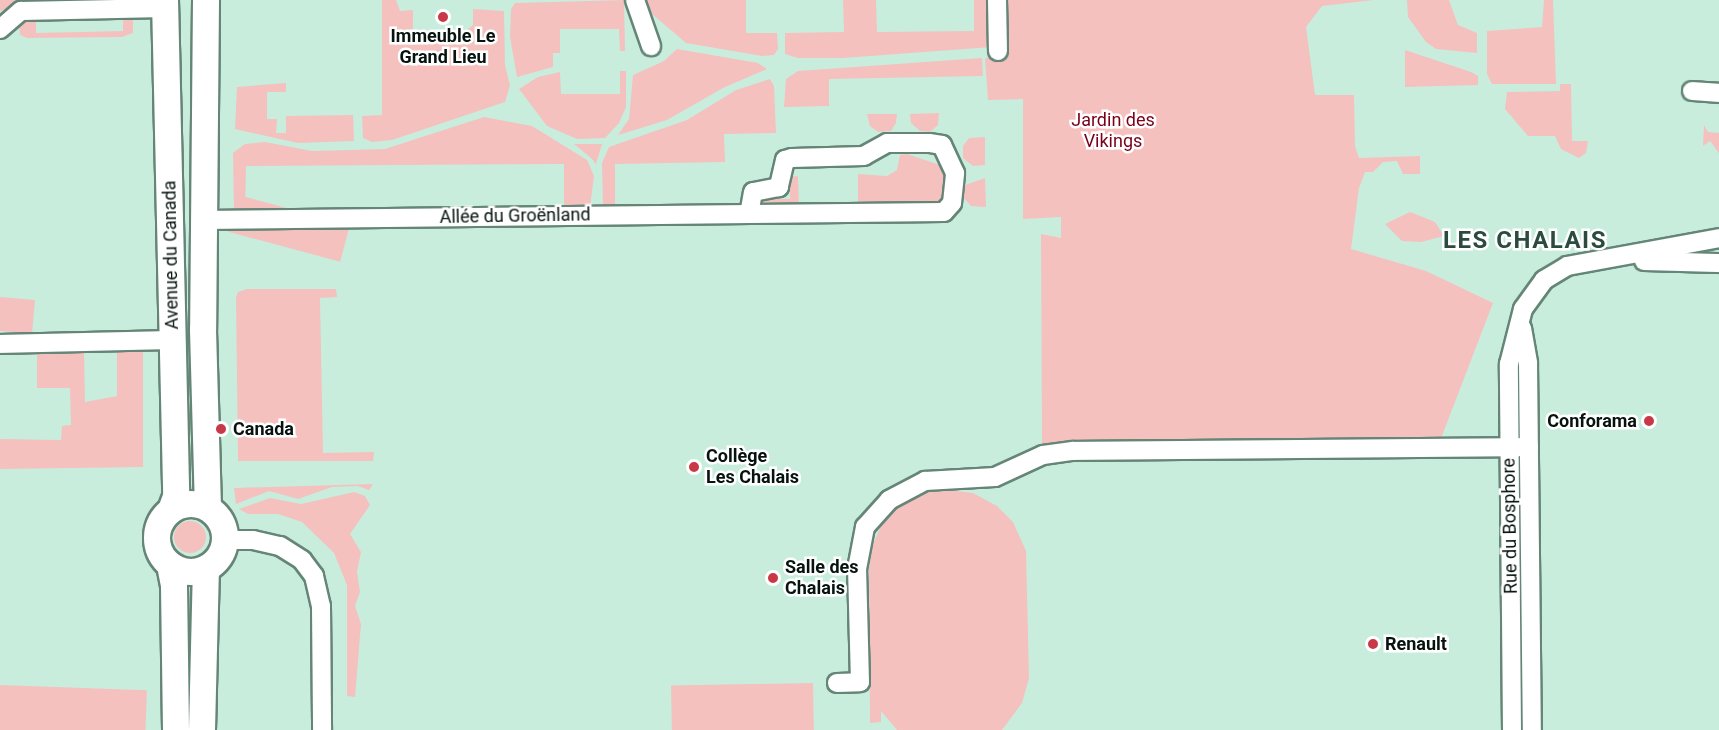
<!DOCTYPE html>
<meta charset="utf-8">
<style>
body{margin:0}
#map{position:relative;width:1719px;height:730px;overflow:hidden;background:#c9eddd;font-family:Roboto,sans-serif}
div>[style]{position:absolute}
.green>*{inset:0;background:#f4c1bf;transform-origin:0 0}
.round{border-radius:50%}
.roads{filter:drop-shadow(2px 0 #658677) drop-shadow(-2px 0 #658677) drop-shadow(0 2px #658677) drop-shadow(0 -2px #658677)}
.street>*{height:18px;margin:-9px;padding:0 9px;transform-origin:9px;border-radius:9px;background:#fff}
.secondary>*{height:26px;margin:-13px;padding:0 13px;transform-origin:13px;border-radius:13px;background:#fff}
.secondary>.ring{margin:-13px;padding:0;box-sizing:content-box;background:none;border:26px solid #fff;border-radius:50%}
.dots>*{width:16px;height:16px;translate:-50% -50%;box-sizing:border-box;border:3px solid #fff;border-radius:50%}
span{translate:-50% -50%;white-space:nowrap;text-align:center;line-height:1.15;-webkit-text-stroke:5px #fff;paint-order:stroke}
.poi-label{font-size:18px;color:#06130e;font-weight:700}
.right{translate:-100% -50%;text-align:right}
.left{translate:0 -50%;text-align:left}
.park-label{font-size:18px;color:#7a001a}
.street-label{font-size:18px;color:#06130e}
.district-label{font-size:24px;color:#2c4b3f;font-weight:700;letter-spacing:1.5px}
</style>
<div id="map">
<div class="green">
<div style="clip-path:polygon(0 0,34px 0,0 11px)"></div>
<div style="clip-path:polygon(382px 0,396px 0,400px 11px,413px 10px,413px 31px,466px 31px,473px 25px,473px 9px,504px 11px,505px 65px,510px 85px,505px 102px,392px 140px,372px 142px,363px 138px,362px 116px,382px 115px)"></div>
<div style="clip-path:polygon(624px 0,625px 51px,620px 51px,619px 29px,560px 29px,560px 53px,553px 53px,553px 67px,517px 77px,510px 37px,511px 9px,515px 3px)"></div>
<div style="clip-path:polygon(642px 0,746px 0,746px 33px,777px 33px,778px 49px,774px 55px,762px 56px,686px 43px,652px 14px)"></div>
<div style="clip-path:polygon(843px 0,876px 0,877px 32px,974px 31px,974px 0,991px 0,992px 47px,843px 58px,798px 58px,785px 54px,785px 33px,844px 32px)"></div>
<div style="clip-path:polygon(1002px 0,1374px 0,1322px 6px,1306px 27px,1315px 95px,1354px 95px,1355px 146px,1359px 158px,1420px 156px,1420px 174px,1403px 174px,1397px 161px,1383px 162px,1373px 172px,1365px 172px,1359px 188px,1351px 249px,1426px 271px,1493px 303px,1440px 441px,1042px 444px,1041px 234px,1061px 238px,1061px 217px,1023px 219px,1023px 99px,988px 100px,985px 58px,1003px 58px)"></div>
<div style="clip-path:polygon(1407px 0,1449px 0,1458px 25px,1477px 33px,1477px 53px,1436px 49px,1426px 42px,1408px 17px)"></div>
<div style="clip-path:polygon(1544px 0,1553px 0,1556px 84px,1492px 84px,1487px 74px,1487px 31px,1542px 27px)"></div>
<div style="clip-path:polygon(36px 16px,36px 33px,123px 31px,123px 16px,133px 16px,133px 33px,122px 37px,27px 38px,20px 35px,19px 21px)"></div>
<div style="clip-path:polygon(677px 49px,758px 63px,767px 69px,723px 88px,667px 120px,618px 135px,629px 119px,633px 75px,664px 61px)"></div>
<div style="clip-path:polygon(1405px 50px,1471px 72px,1478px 76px,1478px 85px,1405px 87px)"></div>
<div style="clip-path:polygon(982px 58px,983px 76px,829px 79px,829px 106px,784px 107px,786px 79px,798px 71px)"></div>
<div style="clip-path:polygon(620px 71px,626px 71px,626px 107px,619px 123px,605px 138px,577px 139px,547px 126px,519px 89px,538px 77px,560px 72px,561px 94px,620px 94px)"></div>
<div style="clip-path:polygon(770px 79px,774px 86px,776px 133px,724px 134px,725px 162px,615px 164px,615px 209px,603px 207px,602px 163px,609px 147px,687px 120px,736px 90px)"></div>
<div style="clip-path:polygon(286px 83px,286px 92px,267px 92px,267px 119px,277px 119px,276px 133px,286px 133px,286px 116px,353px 115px,354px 141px,298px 143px,235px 129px,237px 87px)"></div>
<div style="clip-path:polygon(1560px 84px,1571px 84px,1572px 141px,1588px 141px,1586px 153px,1579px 158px,1561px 149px,1555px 136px,1528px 136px,1505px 109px,1507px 92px,1560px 91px)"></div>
<div style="clip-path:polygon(939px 113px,938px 125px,930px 132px,920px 131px,911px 123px,910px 114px)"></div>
<div style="clip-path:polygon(867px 114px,897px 114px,896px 123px,891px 131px,878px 132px,870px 126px)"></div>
<div style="clip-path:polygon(484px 117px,532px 126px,587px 160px,594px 176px,590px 207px,564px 210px,564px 164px,246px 166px,245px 213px,234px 213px,233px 153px,245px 144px,265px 142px,312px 151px,385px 149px)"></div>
<div style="clip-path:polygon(1704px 125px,1708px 132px,1719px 133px,1719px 153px,1710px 141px,1703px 146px)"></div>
<div style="clip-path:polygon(985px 137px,985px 165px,973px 166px,963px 158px,963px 146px,969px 138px)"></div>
<div style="clip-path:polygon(574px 144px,602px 144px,596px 164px,591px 158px)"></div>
<div style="clip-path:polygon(907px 154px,940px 165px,946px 182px,942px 199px,936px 204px,858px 209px,858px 174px,887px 176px,897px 170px,900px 155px)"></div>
<div style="clip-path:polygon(798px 176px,799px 208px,758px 208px,758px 199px,790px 199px,790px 177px)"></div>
<div style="clip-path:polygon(985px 178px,986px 207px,971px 206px,963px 197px,965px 185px)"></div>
<div style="clip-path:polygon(1410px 212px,1435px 222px,1444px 236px,1421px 242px,1402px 241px,1385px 224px)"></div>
<div style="left:350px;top:225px;width:38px;height:116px;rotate:105deg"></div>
<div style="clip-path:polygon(247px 289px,336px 289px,337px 297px,320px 298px,323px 453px,374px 452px,373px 461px,238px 461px,236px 298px,238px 292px)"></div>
<div style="left:35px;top:300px;width:34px;height:35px;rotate:95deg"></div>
<div style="clip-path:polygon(143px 350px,143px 467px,0 469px,0 439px,61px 440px,62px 426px,71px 425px,70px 388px,37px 388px,37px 352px,84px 352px,85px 402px,117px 396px,117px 351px)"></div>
<div style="clip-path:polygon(373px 484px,369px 490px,358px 486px,332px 487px,298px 499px,269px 491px,236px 504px,234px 488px)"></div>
<div style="clip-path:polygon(940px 489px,973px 493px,997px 506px,1013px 522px,1026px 551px,1029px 678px,1022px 703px,1002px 730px,897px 730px,881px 711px,881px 722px,870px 723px,869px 569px,872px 547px,881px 526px,895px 509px,915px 496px)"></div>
<div style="clip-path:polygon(354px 492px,365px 496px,370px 505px,350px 534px,361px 552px,357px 572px,360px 592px,355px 606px,361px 624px,355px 697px,347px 696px,347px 585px,334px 553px,302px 522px,278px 514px,248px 514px,239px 509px,270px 498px,301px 504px)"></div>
<div class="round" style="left:174px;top:521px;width:32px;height:32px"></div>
<div style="left:813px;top:683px;width:47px;height:142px;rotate:89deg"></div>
<div style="left:0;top:685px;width:147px;height:45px;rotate:2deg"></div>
</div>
<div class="roads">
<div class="street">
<div style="left:635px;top:0;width:49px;rotate:70.8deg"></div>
<div style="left:997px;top:0;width:51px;rotate:88.9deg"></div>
<div style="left:0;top:29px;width:28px;rotate:-41deg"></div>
<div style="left:21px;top:11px;width:144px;rotate:-1.2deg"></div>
<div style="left:1692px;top:91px;width:27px;rotate:4deg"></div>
<div style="left:203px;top:220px;width:741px;rotate:-0.62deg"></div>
<div style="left:944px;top:212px;width:12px;rotate:-48deg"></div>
<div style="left:952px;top:203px;width:30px;rotate:-84deg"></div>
<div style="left:955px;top:173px;width:31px;rotate:-115deg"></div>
<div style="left:942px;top:145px;width:13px;rotate:-171deg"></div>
<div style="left:929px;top:143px;width:42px;rotate:180deg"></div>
<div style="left:887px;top:143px;width:26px;rotate:151deg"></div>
<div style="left:864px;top:156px;width:72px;rotate:178.4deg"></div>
<div style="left:792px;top:158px;width:7px;rotate:164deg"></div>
<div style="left:785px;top:160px;width:28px;rotate:103deg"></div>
<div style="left:779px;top:187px;width:26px;rotate:169deg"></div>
<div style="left:753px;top:192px;width:22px;rotate:100deg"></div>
<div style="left:1644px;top:261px;width:75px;rotate:1.5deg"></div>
<div style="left:1522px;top:328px;width:36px;rotate:80deg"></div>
<div style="left:1528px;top:363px;width:367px;rotate:89.4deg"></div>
<div style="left:0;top:344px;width:173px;rotate:-1.3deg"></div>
<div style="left:226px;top:540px;width:27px"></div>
<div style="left:253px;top:540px;width:28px;rotate:13deg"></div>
<div style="left:280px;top:546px;width:26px;rotate:32deg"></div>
<div style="left:302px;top:560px;width:20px;rotate:53deg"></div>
<div style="left:314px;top:576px;width:31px;rotate:77deg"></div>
<div style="left:321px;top:606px;width:124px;rotate:89.5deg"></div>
<div style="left:837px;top:683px;width:23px;rotate:-2deg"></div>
<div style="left:860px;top:682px;width:113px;rotate:-91.5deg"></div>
<div style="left:857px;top:569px;width:43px;rotate:-79.2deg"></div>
<div style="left:865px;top:527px;width:36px;rotate:-48deg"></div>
<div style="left:889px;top:500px;width:41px;rotate:-27.8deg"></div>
<div style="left:925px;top:481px;width:70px;rotate:-3.3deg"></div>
<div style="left:995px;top:477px;width:53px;rotate:-24.6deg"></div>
<div style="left:1043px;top:455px;width:30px;rotate:-8deg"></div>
<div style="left:1073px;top:451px;width:456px;rotate:-0.5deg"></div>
<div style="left:1512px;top:730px;width:366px;rotate:-90.5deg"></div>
<div style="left:1509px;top:364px;width:57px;rotate:-75.7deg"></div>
<div style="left:1523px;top:309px;width:36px;rotate:-54deg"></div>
<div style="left:1544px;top:280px;width:27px;rotate:-31deg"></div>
<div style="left:1567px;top:266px;width:155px;rotate:-10.4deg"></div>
</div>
<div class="secondary">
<div style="left:165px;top:0;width:497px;rotate:88.7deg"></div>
<div style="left:176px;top:497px;width:14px;rotate:111deg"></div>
<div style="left:206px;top:0;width:330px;rotate:90.5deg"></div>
<div style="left:203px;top:330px;width:178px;rotate:88.4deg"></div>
<div class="ring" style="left:157px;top:504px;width:42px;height:42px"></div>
<div style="left:170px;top:565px;width:21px;rotate:79deg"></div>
<div style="left:174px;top:586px;width:144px;rotate:89.2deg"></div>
<div style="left:202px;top:730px;width:161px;rotate:-88.6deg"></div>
</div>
</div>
<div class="dots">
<div style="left:443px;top:17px;background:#c83846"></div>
<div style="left:1649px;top:421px;background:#c83846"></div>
<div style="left:221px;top:429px;background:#c83846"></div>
<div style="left:694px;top:467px;background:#c83846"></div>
<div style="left:773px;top:578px;background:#c83846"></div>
<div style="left:1373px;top:644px;background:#c83846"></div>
</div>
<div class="poi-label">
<span style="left:443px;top:47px">Immeuble Le<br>Grand Lieu</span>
<span class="right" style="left:1637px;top:421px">Conforama</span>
<span class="left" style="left:233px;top:429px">Canada</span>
<span class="left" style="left:706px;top:467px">Collège<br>Les Chalais</span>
<span class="left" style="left:785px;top:578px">Salle des<br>Chalais</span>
<span class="left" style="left:1385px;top:644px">Renault</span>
</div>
<div class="park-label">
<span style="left:1113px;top:131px">Jardin des<br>Vikings</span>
</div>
<div class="street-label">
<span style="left:515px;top:216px;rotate:-1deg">Allée du Groënland</span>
<span style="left:171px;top:255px;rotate:-91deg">Avenue du Canada</span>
<span style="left:1510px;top:526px;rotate:-91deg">Rue du Bosphore</span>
</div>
<div class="district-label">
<span style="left:1525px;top:241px">LES CHALAIS</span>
</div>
</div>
